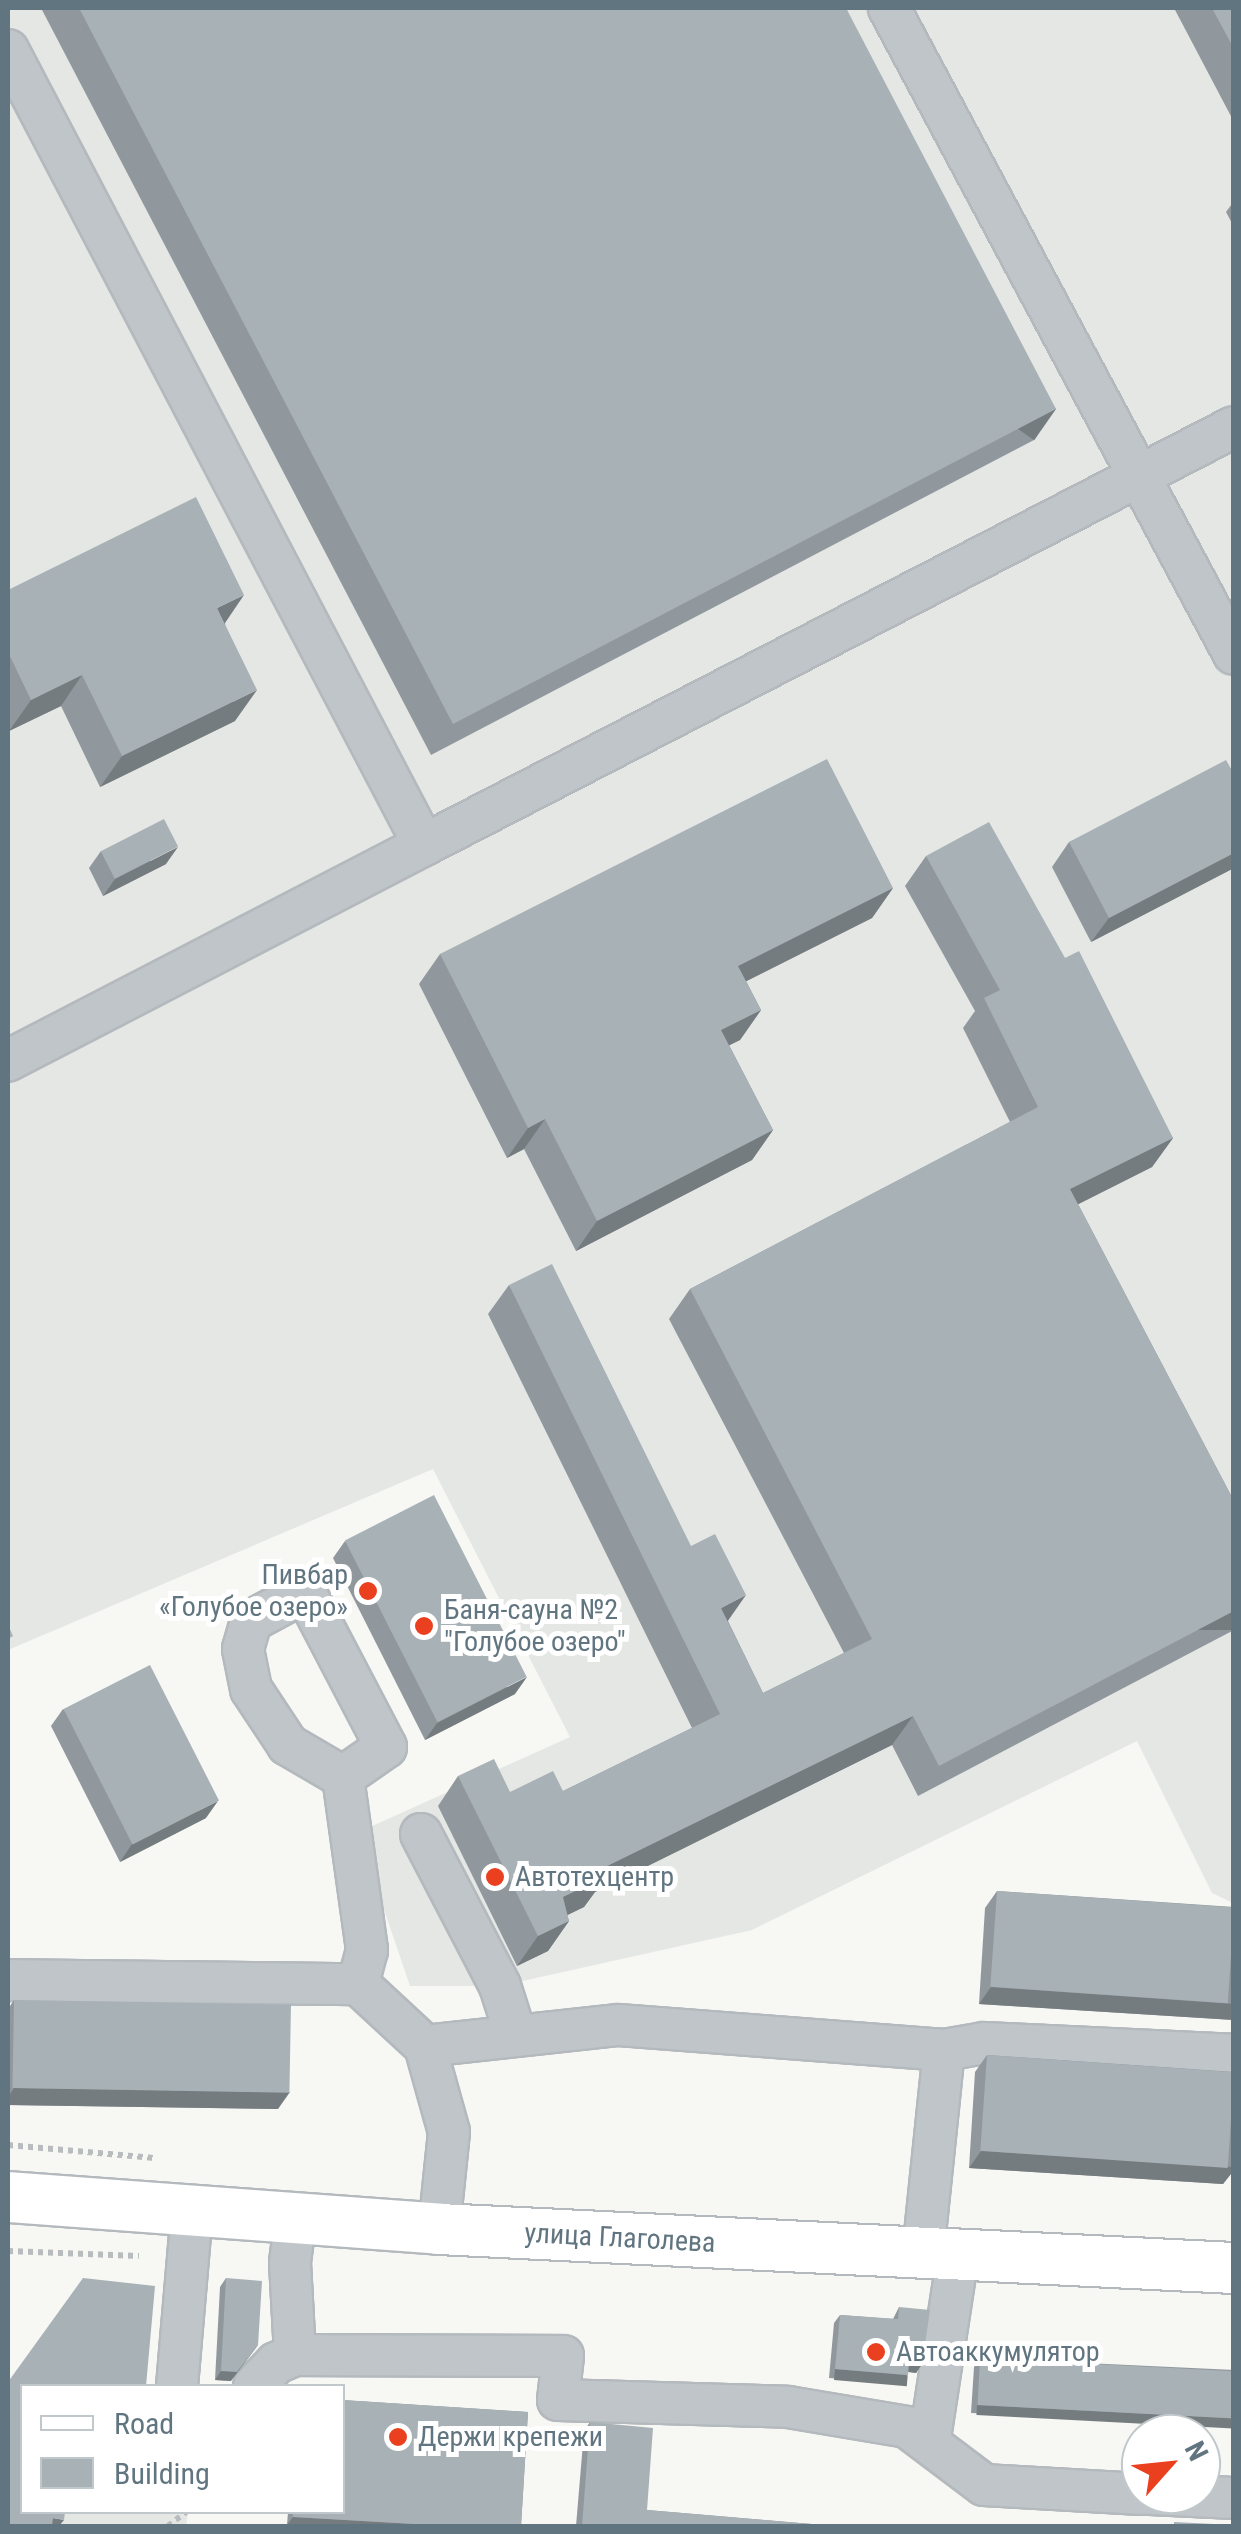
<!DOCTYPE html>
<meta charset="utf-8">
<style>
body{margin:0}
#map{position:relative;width:1241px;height:2534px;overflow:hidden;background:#f7f7f4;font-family:"Roboto Condensed",sans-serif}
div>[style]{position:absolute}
.built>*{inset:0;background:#e5e7e5}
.path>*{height:6px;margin-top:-3px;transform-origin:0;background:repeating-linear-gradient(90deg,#b8bcbf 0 5px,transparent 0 10px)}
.roads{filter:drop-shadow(2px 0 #b3b9bd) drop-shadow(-2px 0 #b3b9bd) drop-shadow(0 2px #b3b9bd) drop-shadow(0 -2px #b3b9bd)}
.minor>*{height:40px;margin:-20px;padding:0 20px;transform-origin:20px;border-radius:20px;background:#c0c5c9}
.major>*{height:50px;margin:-25px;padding:0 25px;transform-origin:25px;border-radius:25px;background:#fff}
.wall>*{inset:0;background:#90989d}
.shaded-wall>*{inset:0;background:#757c7f;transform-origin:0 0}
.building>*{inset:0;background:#a7b1b6;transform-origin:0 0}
.dots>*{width:28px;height:28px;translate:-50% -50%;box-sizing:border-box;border:5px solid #fff;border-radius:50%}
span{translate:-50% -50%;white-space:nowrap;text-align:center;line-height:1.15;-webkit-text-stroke:10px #fff;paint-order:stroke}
.poi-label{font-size:28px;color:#617580}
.right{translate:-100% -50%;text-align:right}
.left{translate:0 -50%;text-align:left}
.street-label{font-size:28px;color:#617580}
.frame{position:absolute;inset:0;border:10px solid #617580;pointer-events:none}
.legend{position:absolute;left:20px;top:2384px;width:325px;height:130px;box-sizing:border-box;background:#fff;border:2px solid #c0c8cc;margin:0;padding:12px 18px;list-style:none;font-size:30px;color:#617580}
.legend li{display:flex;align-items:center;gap:20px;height:50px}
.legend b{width:50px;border:2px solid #c0c8cc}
.north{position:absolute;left:1121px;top:2414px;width:100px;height:100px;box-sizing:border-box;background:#fff;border:2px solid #c0c8cc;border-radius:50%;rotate:63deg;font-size:28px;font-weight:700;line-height:40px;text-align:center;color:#617580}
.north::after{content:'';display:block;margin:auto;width:35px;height:45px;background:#eb4020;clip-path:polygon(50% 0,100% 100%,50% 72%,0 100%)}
</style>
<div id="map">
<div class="built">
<div style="clip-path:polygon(8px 8px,1233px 8px,1233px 1903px,1212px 1893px,1137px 1741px,752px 1930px,500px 1986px,410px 1986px,377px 1889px,370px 1827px,570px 1737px,433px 1469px,8px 1650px)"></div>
<div style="clip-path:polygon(8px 2411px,22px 2512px,188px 2512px,186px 2526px,8px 2526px)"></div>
</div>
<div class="path">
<div style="left:8px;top:2145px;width:147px;rotate:5.1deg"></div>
<div style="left:8px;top:2251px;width:131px;rotate:2.2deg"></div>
<div style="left:168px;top:2526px;width:23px;rotate:-38deg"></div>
</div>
<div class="roads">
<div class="minor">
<div style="left:889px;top:8px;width:732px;rotate:61.9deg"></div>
<div style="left:8px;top:50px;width:897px;rotate:62.38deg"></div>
<div style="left:424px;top:845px;width:469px;rotate:152.6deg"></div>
<div style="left:424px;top:845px;width:911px;rotate:-27.3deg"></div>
<div style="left:343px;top:1777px;width:64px;rotate:-149.8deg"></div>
<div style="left:288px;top:1745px;width:67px;rotate:-123.5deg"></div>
<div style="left:251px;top:1689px;width:41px;rotate:-101.3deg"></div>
<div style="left:243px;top:1649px;width:29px;rotate:-74deg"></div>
<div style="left:251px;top:1621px;width:61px;rotate:-28.2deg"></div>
<div style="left:305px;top:1592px;width:175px;rotate:62.4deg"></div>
<div style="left:386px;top:1747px;width:52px;rotate:145.1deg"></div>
<div style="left:343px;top:1777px;width:175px;rotate:82.1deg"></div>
<div style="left:367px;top:1950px;width:35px;rotate:105deg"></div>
<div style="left:421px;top:1834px;width:171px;rotate:62.5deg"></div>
<div style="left:500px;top:1986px;width:52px;rotate:72.3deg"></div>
<div style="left:8px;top:1980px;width:350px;rotate:0.7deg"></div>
<div style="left:358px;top:1984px;width:91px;rotate:42.8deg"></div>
<div style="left:425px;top:2046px;width:195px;rotate:-6.2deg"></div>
<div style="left:619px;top:2025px;width:326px;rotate:4.4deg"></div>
<div style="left:944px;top:2050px;width:205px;rotate:95.9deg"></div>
<div style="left:425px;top:2046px;width:89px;rotate:74.4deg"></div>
<div style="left:449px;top:2132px;width:98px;rotate:95.9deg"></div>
<div style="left:944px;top:2050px;width:41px;rotate:-9.9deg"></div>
<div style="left:984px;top:2043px;width:250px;rotate:2.7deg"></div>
<div style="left:295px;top:2355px;width:93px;rotate:-93.1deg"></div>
<div style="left:290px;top:2262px;width:46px;rotate:-82.6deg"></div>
<div style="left:177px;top:2386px;width:175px;rotate:-85.1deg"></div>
<div style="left:254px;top:2386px;width:32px;rotate:-46deg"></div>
<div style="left:276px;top:2363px;width:21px;rotate:-23deg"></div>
<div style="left:295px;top:2355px;width:268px;rotate:0.2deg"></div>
<div style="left:563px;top:2356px;width:44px;rotate:96.5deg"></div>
<div style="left:558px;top:2400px;width:230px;rotate:1.7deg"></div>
<div style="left:788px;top:2407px;width:121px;rotate:9.5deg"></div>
<div style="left:907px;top:2427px;width:96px;rotate:37deg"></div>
<div style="left:984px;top:2485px;width:157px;rotate:3.3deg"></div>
<div style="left:930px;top:2438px;width:185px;rotate:-81.3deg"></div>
<div style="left:1150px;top:2494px;width:84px;rotate:2.7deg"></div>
</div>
<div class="major">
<div style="left:8px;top:2197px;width:432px;rotate:4.2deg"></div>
<div style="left:439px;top:2229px;width:796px;rotate:2.81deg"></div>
</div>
</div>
<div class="wall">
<div style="clip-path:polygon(41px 8px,846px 8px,1034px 440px,431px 755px)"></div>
<div style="clip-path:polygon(1174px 8px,1234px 8px,1234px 122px)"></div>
<div style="clip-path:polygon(1234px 201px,1234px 227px,1226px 212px)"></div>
<div style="clip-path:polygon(8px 590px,225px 623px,235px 721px,100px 787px,61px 706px,9px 731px,8px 727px)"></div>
<div style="clip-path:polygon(1234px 774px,1234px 868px,1091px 942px,1052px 867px,1069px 842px)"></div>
<div style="clip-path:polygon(101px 851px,166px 864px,103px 896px,89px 868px)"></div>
<div style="clip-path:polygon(926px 856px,1065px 958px,1173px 1138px,1152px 1167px,1078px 1204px,1234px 1501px,1234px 1630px,918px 1796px,892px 1745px,595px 1892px,584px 1907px,567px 1915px,569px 1921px,548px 1951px,517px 1966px,438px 1806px,458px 1776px,510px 1792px,563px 1791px,692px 1728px,488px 1314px,509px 1285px,728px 1621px,763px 1693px,844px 1653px,669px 1319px,690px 1289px,1010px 1122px,963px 1028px,975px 1011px,905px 886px)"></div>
<div style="clip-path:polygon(893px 888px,872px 918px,746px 981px,761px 1010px,740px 1040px,729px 1045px,773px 1130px,752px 1160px,576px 1251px,524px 1149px,507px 1158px,419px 984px,440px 954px)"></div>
<div style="clip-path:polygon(345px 1541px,515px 1694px,425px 1740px,333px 1558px)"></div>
<div style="clip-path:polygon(63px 1709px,206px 1818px,120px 1862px,51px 1726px)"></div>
<div style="clip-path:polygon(997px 1891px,1234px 1907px,1234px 2020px,979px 2004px,985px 1908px)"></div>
<div style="clip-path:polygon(14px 2000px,278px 2109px,8px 2105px,8px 2009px)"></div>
<div style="clip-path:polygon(987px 2055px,1234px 2072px,1234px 2170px,1223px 2184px,969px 2168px,975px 2072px)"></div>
<div style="clip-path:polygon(226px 2278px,231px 2381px,215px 2380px,220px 2287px)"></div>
<div style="clip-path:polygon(899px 2307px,922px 2364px,916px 2373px,908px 2372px,902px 2384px,829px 2378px,834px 2323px,840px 2315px,893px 2319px)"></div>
<div style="clip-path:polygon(980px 2358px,1234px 2370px,1234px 2426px,971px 2413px,974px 2367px)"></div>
<div style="clip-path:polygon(342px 2400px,528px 2412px,521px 2526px,287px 2525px,288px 2512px,342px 2512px)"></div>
<div style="clip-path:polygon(590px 2422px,647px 2510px,835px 2526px,576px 2526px,584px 2431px)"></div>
</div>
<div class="shaded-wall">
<div style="left:1056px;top:409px;width:38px;height:680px;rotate:125deg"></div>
<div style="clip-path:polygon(244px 595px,223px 626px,217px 608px)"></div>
<div style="clip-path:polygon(82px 675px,61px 706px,9px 731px,31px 700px)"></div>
<div style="clip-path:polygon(257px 690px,235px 721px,100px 787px,122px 756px)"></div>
<div style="clip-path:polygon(178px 847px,166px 864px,103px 896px,115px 879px)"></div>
<div style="clip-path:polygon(1234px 853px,1234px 868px,1091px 942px,1109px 918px)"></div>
<div style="clip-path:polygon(893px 888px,872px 918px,717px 996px,738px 966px)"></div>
<div style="clip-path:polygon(761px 1010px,740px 1040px,700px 1060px,721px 1030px)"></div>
<div style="clip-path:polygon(545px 1119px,524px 1149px,507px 1158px,528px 1128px)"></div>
<div style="clip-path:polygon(773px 1130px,752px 1160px,576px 1251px,597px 1221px)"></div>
<div style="clip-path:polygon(1173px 1138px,1152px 1167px,1049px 1219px,1070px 1189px)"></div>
<div style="clip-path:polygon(746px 1595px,725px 1625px,721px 1608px)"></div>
<div style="left:1234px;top:1611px;width:19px;height:333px;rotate:90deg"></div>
<div style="clip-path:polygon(527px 1677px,515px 1694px,425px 1740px,437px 1723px)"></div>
<div style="clip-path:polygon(913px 1716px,892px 1745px,595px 1892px,584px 1907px,543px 1927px,563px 1897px,601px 1869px)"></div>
<div style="clip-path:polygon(218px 1801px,206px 1818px,120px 1862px,132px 1844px)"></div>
<div style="clip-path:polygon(569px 1921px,548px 1951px,517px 1966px,538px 1936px)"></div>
<div style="clip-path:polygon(991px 1987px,1234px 2004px,1234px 2020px,979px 2004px)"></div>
<div style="clip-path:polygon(14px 2088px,290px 2092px,278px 2109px,8px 2105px,8px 2097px)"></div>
<div style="clip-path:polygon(981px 2151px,1234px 2167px,1234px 2170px,1223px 2184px,969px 2168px)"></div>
<div style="clip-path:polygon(258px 2345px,231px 2381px,215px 2380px,221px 2371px)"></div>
<div style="clip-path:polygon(909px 2363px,922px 2364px,916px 2373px,903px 2371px)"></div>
<div style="left:835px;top:2369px;width:73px;height:11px;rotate:5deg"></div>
<div style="left:977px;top:2405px;width:257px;height:10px;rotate:3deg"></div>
<div style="clip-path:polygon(293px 2517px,449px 2526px,287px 2525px)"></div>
<div style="clip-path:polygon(53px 2518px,64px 2520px,59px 2526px,47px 2526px)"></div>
</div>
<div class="building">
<div style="clip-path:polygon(79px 8px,846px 8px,1056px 409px,453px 724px)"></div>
<div style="clip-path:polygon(1212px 8px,1234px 8px,1234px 49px)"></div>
<div style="clip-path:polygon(196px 497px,244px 595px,217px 608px,257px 690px,122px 756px,82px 675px,31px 700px,8px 652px,8px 590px)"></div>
<div style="clip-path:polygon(827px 759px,893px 888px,738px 966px,761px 1010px,721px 1030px,773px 1130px,597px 1221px,545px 1119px,528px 1128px,440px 954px)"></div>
<div style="clip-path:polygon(1226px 760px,1234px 774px,1234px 853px,1109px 918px,1069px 842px)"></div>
<div style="left:164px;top:819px;width:31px;height:71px;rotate:63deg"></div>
<div style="clip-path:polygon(989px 822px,1065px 958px,1079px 951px,1173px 1138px,1070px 1189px,1234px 1501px,1234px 1611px,939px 1766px,913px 1716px,601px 1869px,605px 1877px,563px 1897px,569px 1921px,538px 1936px,458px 1776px,494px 1759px,510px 1792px,553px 1771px,563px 1791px,720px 1714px,509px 1285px,552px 1264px,691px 1546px,715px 1534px,746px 1595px,721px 1608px,763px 1693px,872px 1639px,690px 1289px,1038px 1107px,984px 998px,1000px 990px,926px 856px)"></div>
<div style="left:434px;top:1495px;width:204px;height:100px;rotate:63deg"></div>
<div style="clip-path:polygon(8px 1625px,13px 1636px,8px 1639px)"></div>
<div style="left:150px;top:1665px;width:152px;height:97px;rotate:63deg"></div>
<div style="left:997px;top:1891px;width:238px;height:96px;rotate:4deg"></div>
<div style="left:14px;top:2000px;width:277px;height:88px;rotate:1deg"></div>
<div style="left:987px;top:2055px;width:248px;height:96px;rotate:4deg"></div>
<div style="clip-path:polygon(83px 2278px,155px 2286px,146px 2386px,22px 2386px,22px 2512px,65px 2512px,64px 2520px,53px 2518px,52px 2526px,8px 2526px,8px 2382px)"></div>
<div style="clip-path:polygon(226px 2278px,262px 2281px,258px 2345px,237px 2372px,221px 2371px)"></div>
<div style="clip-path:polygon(899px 2307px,930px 2310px,922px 2364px,909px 2363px,908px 2375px,835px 2369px,840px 2315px,898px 2319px)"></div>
<div style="left:980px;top:2358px;width:254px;height:47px;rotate:3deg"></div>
<div style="clip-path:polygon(342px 2400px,528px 2412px,521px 2526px,449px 2526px,293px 2517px,293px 2512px,342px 2512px)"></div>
<div style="clip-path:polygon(590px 2422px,653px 2428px,647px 2510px,835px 2526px,582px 2526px)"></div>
<div style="clip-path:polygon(1174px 2522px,1234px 2525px,1234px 2526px,1174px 2526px)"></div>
</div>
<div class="dots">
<div style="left:368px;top:1591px;background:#eb4020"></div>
<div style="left:424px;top:1626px;background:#eb4020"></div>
<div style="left:495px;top:1877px;background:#eb4020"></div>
<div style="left:876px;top:2352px;background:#eb4020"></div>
<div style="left:398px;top:2437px;background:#eb4020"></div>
</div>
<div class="poi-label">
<span class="right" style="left:348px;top:1591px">Пивбар<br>«Голубое озеро»</span>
<span class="left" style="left:444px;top:1626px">Баня-сауна №2<br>"Голубое озеро"</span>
<span class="left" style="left:515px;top:1877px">Автотехцентр</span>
<span class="left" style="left:896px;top:2352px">Автоаккумулятор</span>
<span class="left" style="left:418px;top:2437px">Держи крепежи</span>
</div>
<div class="street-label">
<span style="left:620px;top:2238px;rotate:3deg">улица Глаголева</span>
</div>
<div class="frame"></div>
<ul class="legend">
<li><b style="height:12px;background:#fff"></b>Road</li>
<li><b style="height:28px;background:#a7b1b6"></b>Building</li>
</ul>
<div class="north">N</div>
</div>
